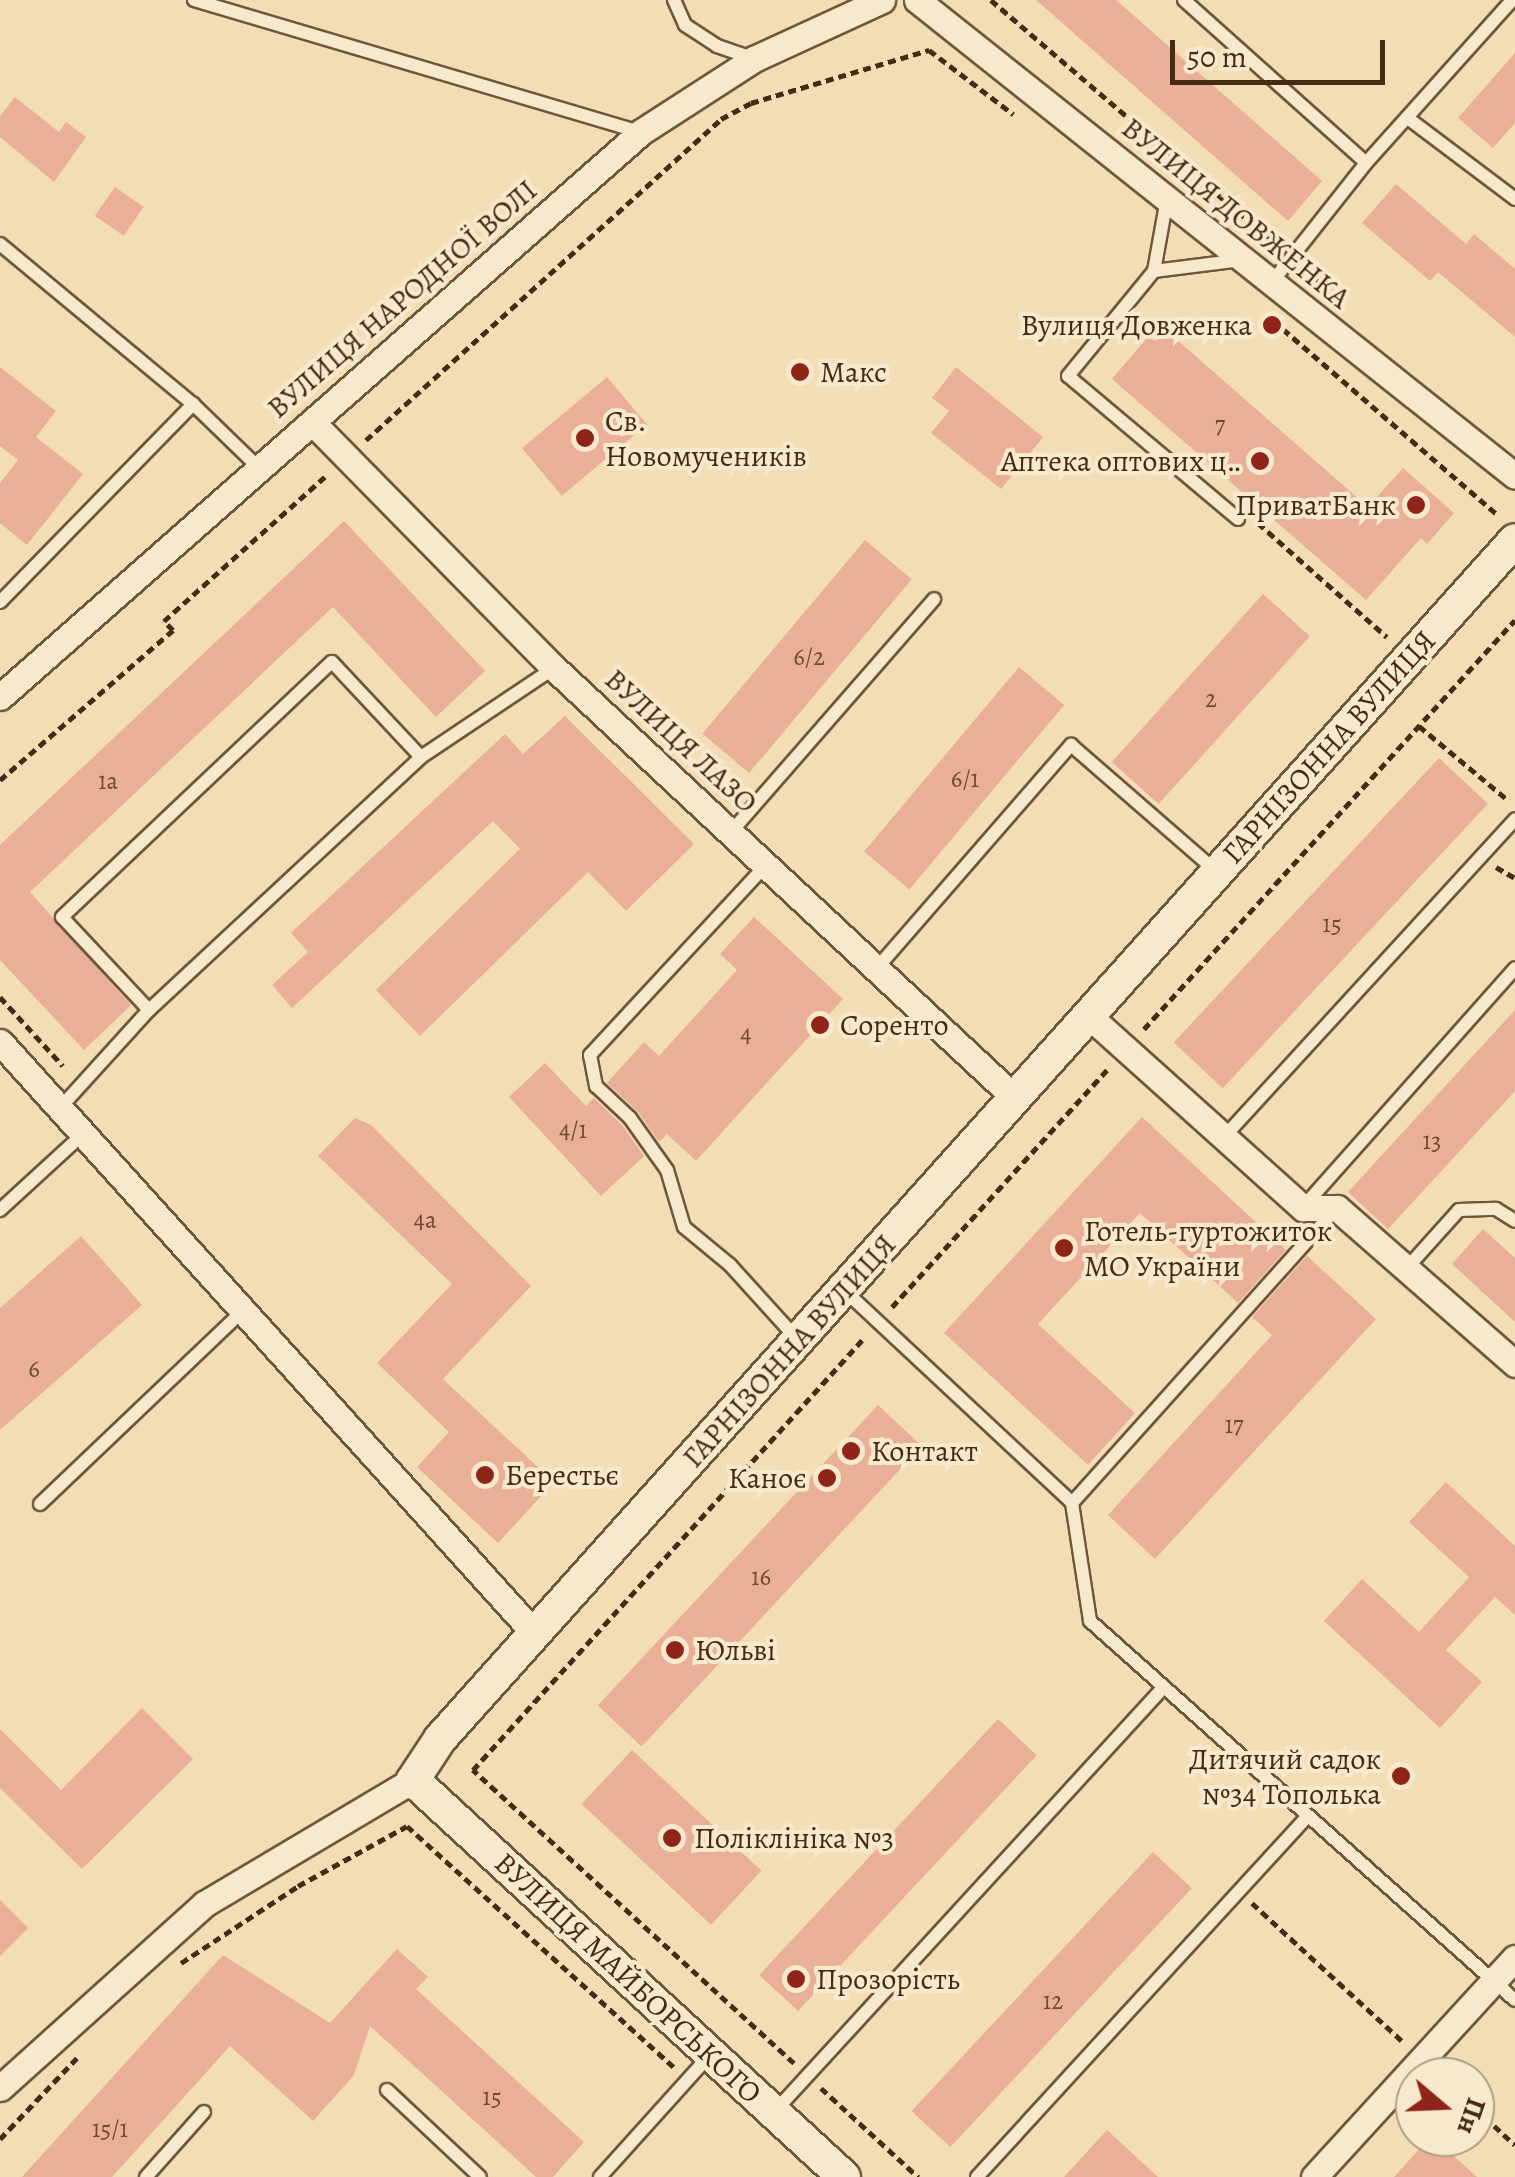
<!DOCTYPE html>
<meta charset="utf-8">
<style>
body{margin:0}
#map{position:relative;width:1515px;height:2177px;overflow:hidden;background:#f3ddb4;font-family:Alegreya,serif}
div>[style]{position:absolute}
.building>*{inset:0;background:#eaaf97;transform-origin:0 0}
.path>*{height:5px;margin-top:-2.5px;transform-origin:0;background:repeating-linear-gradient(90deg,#462a12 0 8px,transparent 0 13px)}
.roads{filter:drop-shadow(2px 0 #71573a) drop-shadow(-2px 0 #71573a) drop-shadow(0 2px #71573a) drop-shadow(0 -2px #71573a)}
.service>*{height:12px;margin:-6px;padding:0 6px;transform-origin:6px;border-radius:6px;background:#f7e9ce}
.minor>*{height:25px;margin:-12.5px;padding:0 12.5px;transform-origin:12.5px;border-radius:12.5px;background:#f7e9ce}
.tertiary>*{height:32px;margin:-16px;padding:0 16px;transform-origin:16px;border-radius:16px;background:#f7e9ce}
.dots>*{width:28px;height:28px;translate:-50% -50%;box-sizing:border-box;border:5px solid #f7e9ce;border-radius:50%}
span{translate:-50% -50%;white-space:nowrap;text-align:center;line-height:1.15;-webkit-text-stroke:8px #f7e9ce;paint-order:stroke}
.number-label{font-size:25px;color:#6f4b33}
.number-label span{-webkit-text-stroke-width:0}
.street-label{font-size:30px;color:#462a12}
.poi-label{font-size:30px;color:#462a12}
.right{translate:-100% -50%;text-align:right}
.left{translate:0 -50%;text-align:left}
.north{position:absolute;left:1395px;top:2057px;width:100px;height:100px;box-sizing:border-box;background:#f7e9ce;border:2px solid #b09d83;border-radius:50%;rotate:109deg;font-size:28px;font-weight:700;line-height:40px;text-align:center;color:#462a12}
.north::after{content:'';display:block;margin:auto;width:35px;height:45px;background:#8f2418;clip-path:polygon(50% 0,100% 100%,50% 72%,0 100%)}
.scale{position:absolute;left:1170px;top:40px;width:215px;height:45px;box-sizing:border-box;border:5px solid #462a12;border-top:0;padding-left:12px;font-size:30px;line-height:35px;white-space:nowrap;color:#462a12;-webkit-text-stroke:8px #f7e9ce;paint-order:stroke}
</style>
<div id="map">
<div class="building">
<div style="clip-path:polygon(1036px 0,1116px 0,1322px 181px,1288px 221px)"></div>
<div style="clip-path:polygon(1515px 53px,1515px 123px,1493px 148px,1458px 118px)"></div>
<div style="clip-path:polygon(15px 97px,59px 132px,66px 122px,86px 137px,54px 182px,0 137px,0 116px)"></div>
<div style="clip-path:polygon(1396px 184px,1466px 244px,1474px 234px,1515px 269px,1515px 337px,1438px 272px,1430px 281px,1362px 223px)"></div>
<div style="left:115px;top:187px;width:35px;height:35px;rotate:35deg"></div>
<div style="clip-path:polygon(1159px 324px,1368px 507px,1403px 468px,1454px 513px,1427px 544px,1421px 538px,1366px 600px,1112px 379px)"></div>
<div style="clip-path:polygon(0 367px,56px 411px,36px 437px,83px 474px,27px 545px,0 523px,0 483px,18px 460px,0 446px)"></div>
<div style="clip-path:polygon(956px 367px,1043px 437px,1001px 489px,931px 433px,949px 411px,932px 398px)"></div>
<div style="left:607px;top:377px;width:62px;height:111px;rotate:50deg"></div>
<div style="clip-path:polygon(344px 521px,485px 671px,436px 717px,333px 607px,30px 892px,131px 1005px,84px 1050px,0 960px,0 845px)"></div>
<div style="left:865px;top:540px;width:61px;height:253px;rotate:40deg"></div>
<div style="left:1263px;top:594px;width:63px;height:226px;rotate:42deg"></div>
<div style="left:1019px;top:667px;width:59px;height:241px;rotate:40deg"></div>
<div style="clip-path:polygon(565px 716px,694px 844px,626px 911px,588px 872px,420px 1036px,376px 990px,520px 849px,493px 821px,292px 1008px,272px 985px,308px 952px,291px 933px,505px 734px,523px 754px)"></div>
<div style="left:1439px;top:758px;width:67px;height:389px;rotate:43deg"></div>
<div style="clip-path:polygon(754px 917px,843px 999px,696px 1161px,667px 1134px,659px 1142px,638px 1112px,607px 1083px,644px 1042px,659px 1056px,737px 970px,720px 954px)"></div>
<div style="clip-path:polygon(1515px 1010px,1515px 1091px,1388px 1229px,1348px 1192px)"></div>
<div style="clip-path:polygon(545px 1063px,586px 1106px,594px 1098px,622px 1125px,644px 1156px,601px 1196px,509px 1097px)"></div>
<div style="clip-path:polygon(1142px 1117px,1286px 1250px,1238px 1303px,1140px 1213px,1038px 1324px,1135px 1413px,1088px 1465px,944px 1333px)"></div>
<div style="clip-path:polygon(355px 1118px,371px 1125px,531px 1286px,443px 1379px,554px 1482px,498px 1543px,417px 1467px,449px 1432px,377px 1363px,452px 1284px,318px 1156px)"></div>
<div style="clip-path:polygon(1483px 1229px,1515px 1258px,1515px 1322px,1452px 1264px)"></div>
<div style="clip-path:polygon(81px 1236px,142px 1305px,0 1430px,0 1308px)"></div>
<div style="clip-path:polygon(1307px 1256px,1376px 1319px,1155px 1559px,1108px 1515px,1272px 1335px,1252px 1317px)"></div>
<div style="left:878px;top:1405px;width:60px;height:411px;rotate:43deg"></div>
<div style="clip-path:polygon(1446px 1482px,1515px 1546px,1515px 1615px,1495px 1597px,1446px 1650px,1482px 1682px,1440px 1728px,1324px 1621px,1362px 1579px,1419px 1632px,1469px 1577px,1409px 1522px)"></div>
<div style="clip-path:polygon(142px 1708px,193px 1759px,82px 1869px,0 1788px,0 1729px,61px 1790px)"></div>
<div style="left:998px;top:1719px;width:53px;height:350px;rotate:43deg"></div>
<div style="left:632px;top:1750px;width:177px;height:74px;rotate:43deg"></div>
<div style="left:1153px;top:1852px;width:53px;height:354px;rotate:43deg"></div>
<div style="clip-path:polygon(0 1900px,28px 1928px,0 1956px)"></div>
<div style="clip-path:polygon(397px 1949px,428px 1977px,416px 1989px,584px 2142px,553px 2177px,536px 2177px,370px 2026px,354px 2075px,313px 2121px,230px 2046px,112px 2177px,22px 2177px,223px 1955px,330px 2023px)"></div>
<div style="clip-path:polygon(1107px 2130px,1158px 2177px,1064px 2177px)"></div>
<div style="clip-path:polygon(1430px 2137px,1433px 2137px,1477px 2177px,1394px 2177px)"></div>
</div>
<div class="path">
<div style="left:991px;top:0;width:378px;rotate:40.6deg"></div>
<div style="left:1305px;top:270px;width:29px;rotate:41deg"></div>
<div style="left:1283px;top:329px;width:284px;rotate:40.9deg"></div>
<div style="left:366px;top:440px;width:479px;rotate:-42.1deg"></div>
<div style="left:721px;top:119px;width:34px;rotate:-28deg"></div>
<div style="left:751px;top:103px;width:186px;rotate:-16.6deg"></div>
<div style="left:929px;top:50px;width:106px;rotate:37.3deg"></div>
<div style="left:1258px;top:523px;width:172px;rotate:41.5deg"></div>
<div style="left:1419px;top:726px;width:117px;rotate:39.8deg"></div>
<div style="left:0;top:780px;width:229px;rotate:-40.9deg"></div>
<div style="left:173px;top:630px;width:13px;rotate:-135deg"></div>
<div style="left:164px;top:621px;width:220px;rotate:-41.9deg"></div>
<div style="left:1496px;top:867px;width:22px;rotate:30deg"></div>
<div style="left:0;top:997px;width:93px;rotate:47.6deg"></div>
<div style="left:1144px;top:1029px;width:552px;rotate:-47.79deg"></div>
<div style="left:892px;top:1307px;width:324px;rotate:-47.8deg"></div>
<div style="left:1252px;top:1903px;width:204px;rotate:42.6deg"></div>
<div style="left:181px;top:1963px;width:140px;rotate:-33.3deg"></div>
<div style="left:298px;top:1886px;width:124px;rotate:-28.8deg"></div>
<div style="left:407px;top:1826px;width:360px;rotate:42.1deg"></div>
<div style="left:794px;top:2063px;width:435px;rotate:-137.6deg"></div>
<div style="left:473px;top:1770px;width:584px;rotate:-47.85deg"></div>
<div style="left:821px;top:2088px;width:132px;rotate:42.5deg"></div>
<div style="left:1475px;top:2108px;width:54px;rotate:42.8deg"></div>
<div style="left:0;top:2139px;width:112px;rotate:-46.5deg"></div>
</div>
<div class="roads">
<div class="service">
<div style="left:194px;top:0;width:466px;rotate:16.5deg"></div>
<div style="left:674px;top:0;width:27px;rotate:66deg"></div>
<div style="left:685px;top:25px;width:38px;rotate:33deg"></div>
<div style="left:717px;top:46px;width:37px;rotate:19deg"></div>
<div style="left:1184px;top:0;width:244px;rotate:41.8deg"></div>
<div style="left:1409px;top:119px;width:133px;rotate:37deg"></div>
<div style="left:0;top:244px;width:251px;rotate:39.7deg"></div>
<div style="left:193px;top:404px;width:92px;rotate:44.1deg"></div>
<div style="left:1154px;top:271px;width:73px;rotate:-79.8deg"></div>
<div style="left:1272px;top:282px;width:152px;rotate:-51.7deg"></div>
<div style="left:1366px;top:163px;width:219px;rotate:-48.1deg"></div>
<div style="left:1238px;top:519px;width:222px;rotate:-139.9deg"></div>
<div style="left:1068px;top:376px;width:136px;rotate:-50.7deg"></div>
<div style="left:1154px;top:271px;width:88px;rotate:-7.2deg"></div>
<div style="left:0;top:602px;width:277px;rotate:-45.7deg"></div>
<div style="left:731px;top:832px;width:309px;rotate:-48.9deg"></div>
<div style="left:766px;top:865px;width:259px;rotate:132.8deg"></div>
<div style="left:590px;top:1055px;width:32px;rotate:79deg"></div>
<div style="left:596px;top:1086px;width:47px;rotate:43.3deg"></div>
<div style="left:630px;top:1118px;width:64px;rotate:54.6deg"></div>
<div style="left:667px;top:1170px;width:59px;rotate:73.4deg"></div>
<div style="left:684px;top:1227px;width:60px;rotate:39.6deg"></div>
<div style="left:730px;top:1265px;width:101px;rotate:47.8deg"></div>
<div style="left:877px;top:968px;width:296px;rotate:-49deg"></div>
<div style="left:1071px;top:745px;width:191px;rotate:41deg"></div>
<div style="left:149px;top:1010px;width:371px;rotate:-42.9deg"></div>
<div style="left:60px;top:1108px;width:132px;rotate:-47.8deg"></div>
<div style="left:149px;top:1010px;width:127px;rotate:-133.1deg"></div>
<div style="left:62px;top:917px;width:371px;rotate:-43.4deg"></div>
<div style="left:332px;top:662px;width:130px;rotate:46.9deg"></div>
<div style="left:421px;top:757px;width:160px;rotate:-33.8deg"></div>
<div style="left:1224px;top:1137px;width:431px;rotate:-47.5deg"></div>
<div style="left:1304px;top:1206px;width:318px;rotate:-48.4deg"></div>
<div style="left:0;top:1210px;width:113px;rotate:-42.5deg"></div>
<div style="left:1406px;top:1269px;width:79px;rotate:-48.1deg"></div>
<div style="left:1459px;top:1210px;width:37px;rotate:-2deg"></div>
<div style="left:1496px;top:1209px;width:22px;rotate:32deg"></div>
<div style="left:845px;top:1291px;width:311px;rotate:43deg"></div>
<div style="left:1072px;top:1503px;width:119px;rotate:81.3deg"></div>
<div style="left:1090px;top:1621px;width:569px;rotate:41.73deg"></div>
<div style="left:1072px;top:1503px;width:392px;rotate:-48.1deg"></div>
<div style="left:40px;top:1504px;width:280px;rotate:-43.6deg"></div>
<div style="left:387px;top:2090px;width:127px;rotate:43.1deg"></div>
<div style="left:776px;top:2110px;width:573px;rotate:-47.48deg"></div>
<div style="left:146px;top:2177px;width:87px;rotate:-48.3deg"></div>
<div style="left:600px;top:2177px;width:163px;rotate:-48deg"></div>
<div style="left:977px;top:2177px;width:490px;rotate:-47.5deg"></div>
</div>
<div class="minor">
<div style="left:917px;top:0;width:764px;rotate:38.52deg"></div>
<div style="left:312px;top:422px;width:345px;rotate:45.5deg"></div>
<div style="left:554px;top:668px;width:630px;rotate:43.01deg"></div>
<div style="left:0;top:697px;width:854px;rotate:-41.39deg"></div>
<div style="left:641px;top:132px;width:135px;rotate:-32.9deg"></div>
<div style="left:754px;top:59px;width:141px;rotate:-24.7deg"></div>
<div style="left:1089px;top:1016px;width:288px;rotate:41.9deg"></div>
<div style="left:1303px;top:1208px;width:34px"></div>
<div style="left:1337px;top:1208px;width:237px;rotate:41.2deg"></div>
<div style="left:0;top:1042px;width:799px;rotate:47.89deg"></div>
<div style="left:0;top:2088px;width:275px;rotate:-42deg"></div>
<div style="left:204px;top:1904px;width:243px;rotate:-30.7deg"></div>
<div style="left:1314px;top:2177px;width:297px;rotate:-47.5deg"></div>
</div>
<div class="tertiary">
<div style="left:844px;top:2177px;width:586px;rotate:-137.35deg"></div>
<div style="left:413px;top:1780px;width:49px;rotate:-56.6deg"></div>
<div style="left:440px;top:1739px;width:1610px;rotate:-48.12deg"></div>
</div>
</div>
<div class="dots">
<div style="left:1272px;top:325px;background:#8f2418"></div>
<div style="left:800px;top:372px;background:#8f2418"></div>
<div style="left:585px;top:438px;background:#8f2418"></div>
<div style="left:1260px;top:461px;background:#8f2418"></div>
<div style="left:1416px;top:505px;background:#8f2418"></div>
<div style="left:820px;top:1025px;background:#8f2418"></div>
<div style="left:1064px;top:1248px;background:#8f2418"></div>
<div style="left:851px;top:1451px;background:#8f2418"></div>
<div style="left:485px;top:1475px;background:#8f2418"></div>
<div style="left:827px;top:1478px;background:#8f2418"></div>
<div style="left:675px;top:1650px;background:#8f2418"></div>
<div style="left:1401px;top:1776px;background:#8f2418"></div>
<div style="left:672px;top:1838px;background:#8f2418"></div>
<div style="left:796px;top:1979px;background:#8f2418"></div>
</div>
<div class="number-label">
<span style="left:1220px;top:425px">7</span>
<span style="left:809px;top:657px">6/2</span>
<span style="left:1211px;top:699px">2</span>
<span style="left:965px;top:779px">6/1</span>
<span style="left:108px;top:781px">1а</span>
<span style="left:1332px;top:924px">15</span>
<span style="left:746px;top:1034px">4</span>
<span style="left:573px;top:1130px">4/1</span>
<span style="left:1432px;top:1141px">13</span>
<span style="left:425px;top:1220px">4а</span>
<span style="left:34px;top:1369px">6</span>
<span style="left:1234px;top:1425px">17</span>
<span style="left:761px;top:1577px">16</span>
<span style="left:1053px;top:2001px">12</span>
<span style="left:492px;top:2097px">15</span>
<span style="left:110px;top:2129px">15/1</span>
</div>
<div class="street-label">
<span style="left:1236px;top:213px;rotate:39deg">ВУЛИЦЯ ДОВЖЕНКА</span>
<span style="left:402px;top:299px;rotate:-41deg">ВУЛИЦЯ НАРОДНОЇ ВОЛІ</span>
<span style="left:681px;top:741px;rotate:43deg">ВУЛИЦЯ ЛАЗО</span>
<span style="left:1329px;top:747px;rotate:-48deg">ГАРНІЗОННА ВУЛИЦЯ</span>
<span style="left:789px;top:1351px;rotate:-48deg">ГАРНІЗОННА ВУЛИЦЯ</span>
<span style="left:628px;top:1978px;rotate:43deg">ВУЛИЦЯ МАЙБОРСЬКОГО</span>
</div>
<div class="poi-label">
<span class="right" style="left:1252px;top:325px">Вулиця Довженка</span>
<span class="left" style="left:820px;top:372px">Макс</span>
<span class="left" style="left:605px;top:438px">Св.<br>Новомучеників</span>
<span class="right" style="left:1240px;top:461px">Аптека оптових ц‥</span>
<span class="right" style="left:1396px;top:505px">ПриватБанк</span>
<span class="left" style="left:840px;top:1025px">Соренто</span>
<span class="left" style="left:1084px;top:1248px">Готель-гуртожиток<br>МО України</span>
<span class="left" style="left:871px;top:1451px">Контакт</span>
<span class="left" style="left:505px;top:1475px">Берестьє</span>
<span class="right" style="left:807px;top:1478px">Каноє</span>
<span class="left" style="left:695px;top:1650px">Юльві</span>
<span class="right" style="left:1381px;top:1776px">Дитячий садок<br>№34 Тополька</span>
<span class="left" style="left:694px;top:1838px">Поліклініка №3</span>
<span class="left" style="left:816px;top:1979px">Прозорість</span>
</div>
<div class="north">Пн</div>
<div class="scale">50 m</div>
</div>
